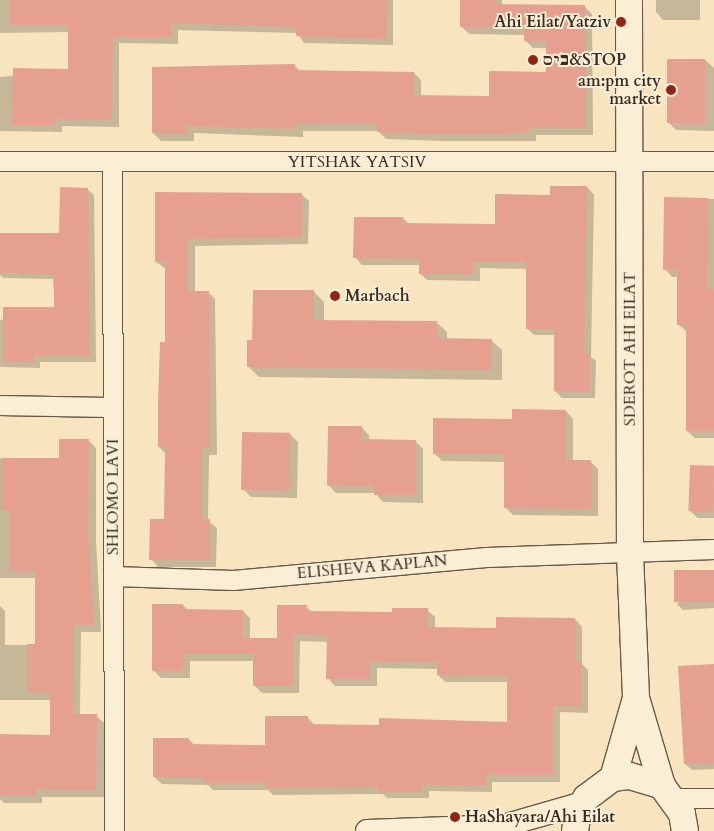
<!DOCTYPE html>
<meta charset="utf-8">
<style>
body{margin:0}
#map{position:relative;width:714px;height:831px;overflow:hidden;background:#f8e5bf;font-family:Cardo,"Frank Ruhl Libre",serif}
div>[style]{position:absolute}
.shadow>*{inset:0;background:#0003}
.building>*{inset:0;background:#e6a090;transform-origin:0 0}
.roads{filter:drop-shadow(1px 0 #685a4a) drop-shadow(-1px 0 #685a4a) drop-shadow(0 1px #685a4a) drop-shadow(0 -1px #685a4a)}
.minor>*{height:19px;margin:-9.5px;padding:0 9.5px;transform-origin:9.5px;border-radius:9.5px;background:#faeed5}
.tertiary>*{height:22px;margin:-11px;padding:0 11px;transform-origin:11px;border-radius:11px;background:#faeed5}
.secondary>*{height:26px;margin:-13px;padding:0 13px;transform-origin:13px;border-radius:13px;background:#faeed5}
.dots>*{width:14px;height:14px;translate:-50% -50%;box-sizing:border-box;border:2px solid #faeed5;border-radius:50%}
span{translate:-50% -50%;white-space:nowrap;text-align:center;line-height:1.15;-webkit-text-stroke:4px #faeed5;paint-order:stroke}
.poi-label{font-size:16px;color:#382b23;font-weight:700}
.right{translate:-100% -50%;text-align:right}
.left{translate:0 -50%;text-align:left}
.street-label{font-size:16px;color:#382b23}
</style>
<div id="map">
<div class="shadow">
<div style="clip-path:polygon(0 0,393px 0,393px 45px,304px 43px,297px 33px,178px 30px,178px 44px,119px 43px,119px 127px,62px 126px,62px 132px,0 131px,0 77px,69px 70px,69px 32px,0 33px)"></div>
<div style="clip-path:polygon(461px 0,502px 0,502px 5px,584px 6px,592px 14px,593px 135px,536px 135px,536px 141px,444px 141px,386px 139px,378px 131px,303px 131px,303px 137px,194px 133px,194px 141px,161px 141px,153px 133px,295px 66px,300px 71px,414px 73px,421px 80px,421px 96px,490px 97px,547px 73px,547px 48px,533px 48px,525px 40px,525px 35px,469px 34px,461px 26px)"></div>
<div style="clip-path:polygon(656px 0,700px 0,700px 20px,663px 20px,656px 12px)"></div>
<div style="clip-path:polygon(705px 60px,714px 68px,714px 131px,676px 130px,668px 122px)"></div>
<div style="clip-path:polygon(587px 187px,594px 195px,591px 357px,596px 361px,595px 398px,562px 398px,555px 391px,555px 335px,534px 335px,527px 328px,527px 269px,480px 268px,480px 281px,427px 280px,420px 273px,420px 265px,362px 265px,355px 257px,403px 218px,409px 224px,496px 225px,551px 196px)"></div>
<div style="clip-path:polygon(87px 189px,94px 195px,96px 362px,40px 362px,40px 368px,0 367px,0 320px,55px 308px,53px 279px,3px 278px,0 275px,0 234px,61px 235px)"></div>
<div style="clip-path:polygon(157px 194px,301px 194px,309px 201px,308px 244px,195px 246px,195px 292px,208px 292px,215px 299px,217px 455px,209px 455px,208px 521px,217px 528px,216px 567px,158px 567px,151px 559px,165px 520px,166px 454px,159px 447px,166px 343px,166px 269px,156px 262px)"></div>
<div style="clip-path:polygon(665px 199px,714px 199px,714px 438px,695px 438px,687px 431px,687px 332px,678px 324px,678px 277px,672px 277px,665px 269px)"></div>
<div style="clip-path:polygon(313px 291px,324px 302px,324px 321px,436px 322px,447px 332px,447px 340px,491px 340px,502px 350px,502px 380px,259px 377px,249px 367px,253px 341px)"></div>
<div style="clip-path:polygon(566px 411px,573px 419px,573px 461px,590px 461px,598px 469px,598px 516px,513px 515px,505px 507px,505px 462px,442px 461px,434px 453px)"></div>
<div style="clip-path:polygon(361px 427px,369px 435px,369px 441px,415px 441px,423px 449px,423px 503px,383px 502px,375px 493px,336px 493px,328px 485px)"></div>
<div style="clip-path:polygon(290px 434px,298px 442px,297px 498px,251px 497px,243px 489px)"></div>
<div style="clip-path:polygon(88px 440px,96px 448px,96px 540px,101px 632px,81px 632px,80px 715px,96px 716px,104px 723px,104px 797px,42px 797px,42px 803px,4px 803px,0 799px,0 736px,51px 736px,52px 700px,0 700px,0 606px,5px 611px,5px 645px,36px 645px,36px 578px,0 578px,0 459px,60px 459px)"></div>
<div style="clip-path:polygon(714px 467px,714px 518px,698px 518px,690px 511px)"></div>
<div style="clip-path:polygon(714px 571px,714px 608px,683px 610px,677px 604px)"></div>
<div style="clip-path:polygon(183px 605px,189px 611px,243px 611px,250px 618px,250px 639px,278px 640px,306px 607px,312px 612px,393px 613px,427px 610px,435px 617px,435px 629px,497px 629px,575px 619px,582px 627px,582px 664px,588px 670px,588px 713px,560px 712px,560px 782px,492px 782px,492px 792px,429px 791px,429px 798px,387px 798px,383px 794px,273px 795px,268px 790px,213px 790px,208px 785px,162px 784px,154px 777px,189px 739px,195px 746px,266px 746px,308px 718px,316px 726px,509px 723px,509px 682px,445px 682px,438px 675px,438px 669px,377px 668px,377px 686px,335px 686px,328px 678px,328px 642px,300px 641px,299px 693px,262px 693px,254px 685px,255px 661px,190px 661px,190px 678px,161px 678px,153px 670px)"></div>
<div style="clip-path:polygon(714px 665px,714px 769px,692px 770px,685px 764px)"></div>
</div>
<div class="building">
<div style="clip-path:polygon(10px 0,387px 0,386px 39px,296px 36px,296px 27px,171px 23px,171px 37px,113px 37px,112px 120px,55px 119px,55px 125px,12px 125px,13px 68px,68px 69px,68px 25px,10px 25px)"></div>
<div style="clip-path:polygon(460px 0,495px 0,495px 4px,585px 5px,586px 128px,529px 127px,529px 133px,435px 134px,377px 132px,377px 124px,295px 123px,295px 129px,187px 126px,187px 134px,152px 133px,152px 67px,295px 64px,295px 70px,414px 72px,414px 95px,489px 96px,489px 71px,546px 72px,546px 41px,524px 41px,524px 27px,460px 27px)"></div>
<div style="left:667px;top:59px;width:38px;height:64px"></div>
<div style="clip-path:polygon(550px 186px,587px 186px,584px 353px,589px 353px,589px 392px,554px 391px,554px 329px,526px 329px,526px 262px,473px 262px,473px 274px,419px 274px,419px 259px,353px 258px,354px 217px,403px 217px,403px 223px,495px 224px,495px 194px,550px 195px)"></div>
<div style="clip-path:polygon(60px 187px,88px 188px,90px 356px,34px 356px,34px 362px,3px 362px,3px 307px,54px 307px,54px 274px,0 273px,0 233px,59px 233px)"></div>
<div style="clip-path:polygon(155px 192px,302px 193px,302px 237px,188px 239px,188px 291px,209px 291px,210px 448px,202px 448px,202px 519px,210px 519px,210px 560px,149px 560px,150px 519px,164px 519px,165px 447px,158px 447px,158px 402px,160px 342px,165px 342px,165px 262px,155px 262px)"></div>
<div style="clip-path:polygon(664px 197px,708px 198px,707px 289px,714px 289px,714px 431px,686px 431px,686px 325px,677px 325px,677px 270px,663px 270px)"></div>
<div style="clip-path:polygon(253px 290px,314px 290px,314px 320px,437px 321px,437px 338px,492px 339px,492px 370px,247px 367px,247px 340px,252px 340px)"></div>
<div style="clip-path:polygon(512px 409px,566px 410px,566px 460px,591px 460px,591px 509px,504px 508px,504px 454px,433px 454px,433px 418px,512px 419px)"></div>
<div style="clip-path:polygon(328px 426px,362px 426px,362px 439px,416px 440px,416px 495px,374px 495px,374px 486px,327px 485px)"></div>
<div style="left:242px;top:432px;width:48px;height:58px;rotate:1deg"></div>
<div style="clip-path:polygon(59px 439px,89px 439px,88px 531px,94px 625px,74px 625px,73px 714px,97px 714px,96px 790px,35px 789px,35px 796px,0 796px,0 734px,50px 735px,50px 693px,27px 692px,27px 644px,35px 644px,35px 571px,10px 571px,10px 510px,1px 510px,1px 458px,59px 458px)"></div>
<div style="left:690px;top:465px;width:24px;height:46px;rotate:2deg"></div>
<div style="left:714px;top:570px;width:32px;height:40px;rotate:90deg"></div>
<div style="clip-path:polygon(152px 604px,183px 604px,183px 609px,243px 610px,243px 638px,277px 638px,277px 605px,307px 605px,307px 611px,392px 612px,392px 608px,428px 608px,428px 627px,496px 628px,496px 617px,575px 618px,575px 662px,581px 662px,581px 706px,553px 706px,553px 775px,486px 775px,485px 785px,422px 785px,422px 792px,378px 791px,378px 787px,265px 788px,265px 783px,204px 783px,204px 778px,153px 777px,153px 738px,189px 738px,189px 744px,265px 745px,265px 716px,308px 716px,308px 724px,379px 725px,379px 718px,507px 722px,507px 676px,437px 675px,437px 662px,370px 661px,370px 679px,326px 679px,327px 635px,293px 634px,293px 686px,253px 686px,253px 654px,183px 654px,183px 671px,152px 671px)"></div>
<div style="clip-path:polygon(714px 664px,714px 763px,684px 764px,678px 666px)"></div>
</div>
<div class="roads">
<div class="minor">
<div style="left:0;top:161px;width:714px"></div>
<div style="left:112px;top:163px;width:668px;rotate:89.83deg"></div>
<div style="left:0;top:405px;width:113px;rotate:1deg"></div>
<div style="left:113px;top:576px;width:120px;rotate:1.9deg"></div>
<div style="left:233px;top:580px;width:254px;rotate:-5.2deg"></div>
<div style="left:486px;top:557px;width:228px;rotate:-2deg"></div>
<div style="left:674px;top:798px;width:40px"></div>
</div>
<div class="tertiary">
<div style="left:367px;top:831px;width:136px;rotate:-2.1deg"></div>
<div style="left:503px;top:826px;width:83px;rotate:-16deg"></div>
</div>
<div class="secondary">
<div style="left:629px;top:0;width:554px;rotate:89.9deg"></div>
<div style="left:630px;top:554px;width:144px;rotate:87.6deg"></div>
<div style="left:636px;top:698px;width:92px;rotate:73.5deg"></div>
<div style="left:613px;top:778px;width:83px;rotate:-74deg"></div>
<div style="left:575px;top:831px;width:18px;rotate:-81deg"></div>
<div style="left:578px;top:813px;width:17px;rotate:-62deg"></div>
<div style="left:586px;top:798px;width:34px;rotate:-37deg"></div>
<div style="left:613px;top:778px;width:17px;rotate:-7deg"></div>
<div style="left:630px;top:776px;width:34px;rotate:17deg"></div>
<div style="left:662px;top:786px;width:34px;rotate:54deg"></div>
<div style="left:682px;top:814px;width:17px;rotate:80deg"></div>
</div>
</div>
<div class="dots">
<div style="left:621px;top:22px;background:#8f2418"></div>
<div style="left:533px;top:60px;background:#8f2418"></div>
<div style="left:671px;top:90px;background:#8f2418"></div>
<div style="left:335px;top:296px;background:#8f2418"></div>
<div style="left:455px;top:817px;background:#8f2418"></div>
</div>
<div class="poi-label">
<span class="right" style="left:611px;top:22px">Ahi Eilat/Yatziv</span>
<span class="left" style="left:543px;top:60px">ביס&amp;STOP</span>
<span class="right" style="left:661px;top:90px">am:pm city<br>market</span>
<span class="left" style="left:345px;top:296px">Marbach</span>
<span class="left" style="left:465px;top:817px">HaShayara/Ahi Eilat</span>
</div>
<div class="street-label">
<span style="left:357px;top:162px">YITSHAK YATSIV</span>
<span style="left:630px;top:349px;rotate:-90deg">SDEROT AHI EILAT</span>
<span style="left:113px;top:497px;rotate:-90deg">SHLOMO LAVI</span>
<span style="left:372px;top:567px;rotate:-5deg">ELISHEVA KAPLAN</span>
</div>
</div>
